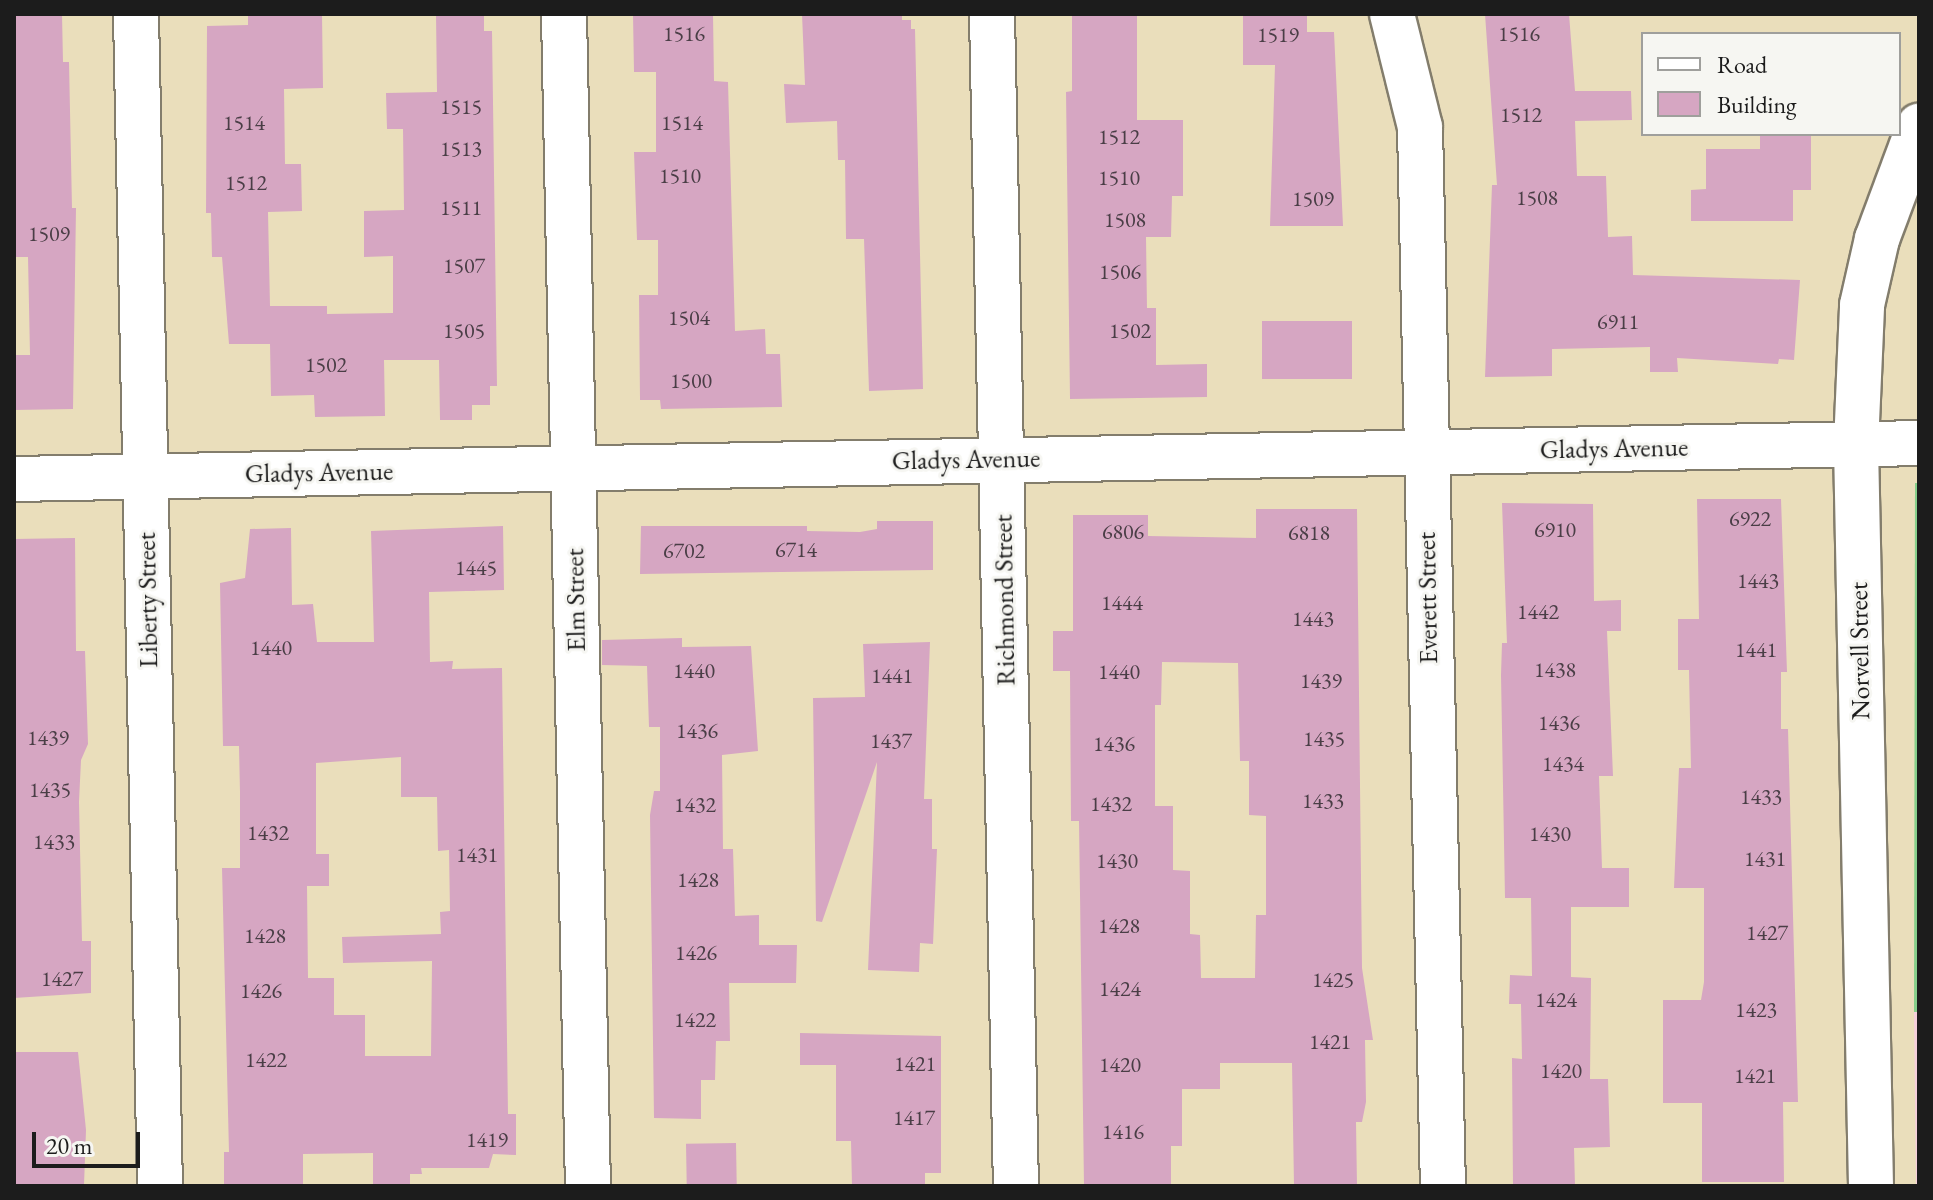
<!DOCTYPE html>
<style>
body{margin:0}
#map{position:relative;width:1933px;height:1200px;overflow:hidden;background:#eadebb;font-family:"EB Garamond",serif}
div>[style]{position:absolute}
.built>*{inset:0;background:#f5cfdb}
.green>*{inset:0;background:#86cf8b}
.building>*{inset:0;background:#d6a6c2;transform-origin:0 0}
.roads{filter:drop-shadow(2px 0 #837d6c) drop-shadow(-2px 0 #837d6c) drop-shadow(0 2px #837d6c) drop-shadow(0 -2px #837d6c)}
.minor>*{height:44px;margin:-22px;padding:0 22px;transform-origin:22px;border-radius:22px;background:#fff}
span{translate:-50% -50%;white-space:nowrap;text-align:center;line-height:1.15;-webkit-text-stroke:6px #f6f6f2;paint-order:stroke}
.number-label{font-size:22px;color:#4a3e46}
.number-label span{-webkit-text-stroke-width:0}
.street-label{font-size:26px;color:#1c1c1c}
.frame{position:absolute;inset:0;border:16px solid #1c1c1c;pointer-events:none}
.legend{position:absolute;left:1641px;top:32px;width:260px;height:104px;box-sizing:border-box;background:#f6f6f2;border:2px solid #9f9f9c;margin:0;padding:10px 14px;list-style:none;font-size:24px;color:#1c1c1c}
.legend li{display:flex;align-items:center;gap:16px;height:40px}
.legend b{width:40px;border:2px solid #9f9f9c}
.scale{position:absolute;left:32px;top:1132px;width:108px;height:36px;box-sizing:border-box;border:4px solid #1c1c1c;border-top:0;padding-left:10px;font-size:24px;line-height:28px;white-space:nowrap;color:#1c1c1c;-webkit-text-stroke:6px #f6f6f2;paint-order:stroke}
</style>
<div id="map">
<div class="built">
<div style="clip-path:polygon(1914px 1012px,1919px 1012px,1919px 1186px,1916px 1186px)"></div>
</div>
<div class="green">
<div style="clip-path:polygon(1915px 483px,1919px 483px,1919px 1012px,1914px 1012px)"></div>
</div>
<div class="building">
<div style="clip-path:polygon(14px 14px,62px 14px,63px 62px,69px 62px,72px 208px,76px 208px,73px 409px,14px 410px,14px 355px,30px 355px,28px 257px,14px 257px)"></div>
<div style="clip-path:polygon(256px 14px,322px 14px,323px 88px,284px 89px,285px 164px,301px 164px,302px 211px,268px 212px,270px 306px,327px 306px,327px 314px,393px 313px,393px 256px,364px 257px,364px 211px,404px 210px,403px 129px,387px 129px,386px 93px,437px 92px,436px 14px,484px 14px,484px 31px,492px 31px,497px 386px,490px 386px,490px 405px,472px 405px,472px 420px,440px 420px,439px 360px,384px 360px,385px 416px,315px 417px,314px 395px,271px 396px,270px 344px,229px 344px,222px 257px,212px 257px,211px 213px,206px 213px,207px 26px,248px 25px,248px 15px)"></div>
<div style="clip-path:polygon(633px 14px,713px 14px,714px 81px,728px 82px,735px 331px,765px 329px,766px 354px,780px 354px,782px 407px,661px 409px,660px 400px,640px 400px,639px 295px,658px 295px,658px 240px,637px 240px,634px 152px,656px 152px,656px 72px,634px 72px)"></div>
<div style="clip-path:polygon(802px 14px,902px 14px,902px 20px,911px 20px,911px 29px,915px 29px,923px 389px,869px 391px,864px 239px,846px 239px,845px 160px,838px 160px,837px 121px,786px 123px,784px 84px,805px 85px)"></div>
<div style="clip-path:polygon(1072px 14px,1137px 14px,1137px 120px,1183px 120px,1183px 196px,1172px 196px,1171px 237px,1146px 237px,1147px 308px,1156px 308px,1156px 365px,1207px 364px,1207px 397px,1070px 399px,1066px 92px,1072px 91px)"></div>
<div style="clip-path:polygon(1243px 14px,1307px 14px,1307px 32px,1334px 32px,1343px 226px,1270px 226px,1275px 65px,1243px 65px)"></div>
<div style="clip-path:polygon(1485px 14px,1569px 14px,1575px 91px,1631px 91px,1632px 120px,1575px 121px,1577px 176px,1606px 176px,1608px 237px,1632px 236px,1633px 275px,1800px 280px,1794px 360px,1779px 359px,1778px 364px,1677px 358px,1678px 372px,1650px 372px,1650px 347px,1552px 349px,1552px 376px,1485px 377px,1492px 185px,1497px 185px)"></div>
<div style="clip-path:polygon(1760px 134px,1811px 134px,1811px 190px,1793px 190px,1793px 221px,1691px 221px,1691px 190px,1706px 189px,1706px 149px,1760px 149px)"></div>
<div style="left:1352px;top:321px;width:58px;height:90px;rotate:90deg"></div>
<div style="clip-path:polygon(1697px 499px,1781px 499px,1787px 672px,1781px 672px,1781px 729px,1788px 729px,1798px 1102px,1783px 1102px,1784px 1182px,1702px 1182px,1702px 1103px,1663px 1103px,1663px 1000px,1701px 1000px,1704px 982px,1704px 888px,1674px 888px,1679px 768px,1691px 768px,1689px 670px,1678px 670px,1678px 619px,1699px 619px)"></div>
<div style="clip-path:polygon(1502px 503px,1593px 504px,1594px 601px,1621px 600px,1621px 631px,1607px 631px,1613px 776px,1599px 776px,1602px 868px,1629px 868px,1629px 907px,1571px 907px,1571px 977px,1591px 978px,1590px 1079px,1608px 1079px,1610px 1147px,1574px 1148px,1575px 1186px,1513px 1186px,1512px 1058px,1522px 1059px,1521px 1004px,1509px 1004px,1510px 975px,1532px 976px,1531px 898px,1505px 898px,1501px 675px,1502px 643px,1507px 643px)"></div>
<div style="clip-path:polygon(evenodd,1256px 509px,1357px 509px,1362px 968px,1373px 1040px,1365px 1040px,1366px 1102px,1362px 1122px,1356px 1122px,1357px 1186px,1294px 1186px,1292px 1063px,1220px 1063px,1220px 1089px,1182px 1089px,1182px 1146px,1171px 1146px,1171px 1186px,1084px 1186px,1079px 821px,1071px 821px,1070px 671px,1053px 671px,1053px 631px,1073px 631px,1073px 515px,1148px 515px,1148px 536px,1256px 538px,1256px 509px,1162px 662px,1238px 663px,1240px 761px,1249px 761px,1249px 815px,1266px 816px,1266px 915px,1256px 915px,1255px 978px,1201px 978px,1200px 935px,1190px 934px,1190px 871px,1173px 870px,1173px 806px,1155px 806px,1155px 705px,1161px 705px,1162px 662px)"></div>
<div style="clip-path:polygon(877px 521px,933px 521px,933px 570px,640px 574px,641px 526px,807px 526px,807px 531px,860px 532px,877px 529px)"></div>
<div style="clip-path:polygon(evenodd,503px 526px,504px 590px,429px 592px,430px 662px,453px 661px,452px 669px,502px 668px,508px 1114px,516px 1114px,516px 1155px,493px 1154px,489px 1168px,421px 1168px,422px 1174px,410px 1174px,410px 1186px,373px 1186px,373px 1153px,303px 1154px,303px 1186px,224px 1186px,224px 1152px,229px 1152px,222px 868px,240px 868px,240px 792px,239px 746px,223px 746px,220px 583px,245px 578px,250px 529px,291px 528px,292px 605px,313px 604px,317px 642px,374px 642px,371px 531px,503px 526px,401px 757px,401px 797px,437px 797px,438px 851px,449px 850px,450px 911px,440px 912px,441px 934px,342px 937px,343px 963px,432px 961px,431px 1056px,365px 1056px,365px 1015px,334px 1015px,334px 978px,308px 978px,307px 886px,329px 886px,329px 854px,316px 854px,316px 763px,401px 757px)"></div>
<div style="clip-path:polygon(75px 538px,76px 651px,85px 651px,88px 744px,81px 760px,79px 802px,82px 941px,91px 941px,91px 993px,14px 998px,14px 539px)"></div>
<div style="clip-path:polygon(682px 638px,682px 647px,751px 646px,758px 751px,722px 755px,723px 849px,733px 849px,735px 916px,759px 915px,759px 945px,797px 945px,796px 983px,729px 983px,730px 1041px,716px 1041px,715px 1080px,701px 1080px,701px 1119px,654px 1118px,650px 815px,654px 791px,660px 791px,660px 727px,649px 727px,647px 666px,602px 665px,602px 640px)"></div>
<div style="clip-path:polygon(930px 642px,924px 799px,932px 799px,932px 849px,937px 849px,933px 944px,920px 943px,919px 972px,868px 970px,877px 762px,822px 922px,816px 921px,813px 698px,865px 697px,863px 644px)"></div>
<div style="clip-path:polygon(800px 1033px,941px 1036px,941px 1173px,925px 1173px,925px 1186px,852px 1186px,851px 1141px,836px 1141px,836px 1065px,800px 1065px)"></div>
<div style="clip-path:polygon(14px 1052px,78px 1052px,86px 1130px,84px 1185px,14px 1185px)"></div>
<div style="left:736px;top:1143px;width:43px;height:50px;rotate:89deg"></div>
</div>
<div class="roads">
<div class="minor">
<div style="left:136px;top:14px;width:1172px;rotate:88.83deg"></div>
<div style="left:564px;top:14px;width:1172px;rotate:88.83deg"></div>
<div style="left:992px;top:14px;width:1172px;rotate:88.83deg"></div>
<div style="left:1392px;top:14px;width:116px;rotate:76.1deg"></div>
<div style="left:1420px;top:127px;width:1059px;rotate:88.76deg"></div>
<div style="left:14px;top:479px;width:1905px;rotate:-1.08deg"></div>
<div style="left:1871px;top:1186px;width:741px;rotate:-91.16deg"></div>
<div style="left:1856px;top:445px;width:140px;rotate:-87.5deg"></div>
<div style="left:1862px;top:305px;width:68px;rotate:-77.2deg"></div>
<div style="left:1877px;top:239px;width:121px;rotate:-69.6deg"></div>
</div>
</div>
<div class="number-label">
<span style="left:684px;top:34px">1516</span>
<span style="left:1519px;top:34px">1516</span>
<span style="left:1278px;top:35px">1519</span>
<span style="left:461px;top:107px">1515</span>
<span style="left:1521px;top:115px">1512</span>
<span style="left:244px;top:123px">1514</span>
<span style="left:682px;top:123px">1514</span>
<span style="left:1119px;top:137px">1512</span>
<span style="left:461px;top:149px">1513</span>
<span style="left:680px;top:176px">1510</span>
<span style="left:1119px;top:178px">1510</span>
<span style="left:246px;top:183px">1512</span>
<span style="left:1537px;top:198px">1508</span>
<span style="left:1313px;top:199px">1509</span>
<span style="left:461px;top:208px">1511</span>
<span style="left:1125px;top:220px">1508</span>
<span style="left:49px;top:234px">1509</span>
<span style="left:464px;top:266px">1507</span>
<span style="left:1120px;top:272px">1506</span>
<span style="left:689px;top:318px">1504</span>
<span style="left:1618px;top:322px">6911</span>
<span style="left:464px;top:331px">1505</span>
<span style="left:1130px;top:331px">1502</span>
<span style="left:326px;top:365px">1502</span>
<span style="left:691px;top:381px">1500</span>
<span style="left:1750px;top:519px">6922</span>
<span style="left:1555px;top:530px">6910</span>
<span style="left:1123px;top:532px">6806</span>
<span style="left:1309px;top:533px">6818</span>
<span style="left:796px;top:550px">6714</span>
<span style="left:684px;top:551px">6702</span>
<span style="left:476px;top:568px">1445</span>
<span style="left:1758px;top:581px">1443</span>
<span style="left:1122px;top:603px">1444</span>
<span style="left:1538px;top:612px">1442</span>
<span style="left:1313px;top:619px">1443</span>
<span style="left:271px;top:648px">1440</span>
<span style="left:1756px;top:650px">1441</span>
<span style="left:1555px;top:670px">1438</span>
<span style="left:694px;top:671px">1440</span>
<span style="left:1119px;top:672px">1440</span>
<span style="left:892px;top:676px">1441</span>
<span style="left:1321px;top:681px">1439</span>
<span style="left:1559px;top:723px">1436</span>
<span style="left:697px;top:731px">1436</span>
<span style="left:48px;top:738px">1439</span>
<span style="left:1324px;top:739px">1435</span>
<span style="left:891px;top:741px">1437</span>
<span style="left:1114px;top:744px">1436</span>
<span style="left:1563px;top:764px">1434</span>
<span style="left:50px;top:790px">1435</span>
<span style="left:1761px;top:797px">1433</span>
<span style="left:1323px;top:801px">1433</span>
<span style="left:1111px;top:804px">1432</span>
<span style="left:695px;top:805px">1432</span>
<span style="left:268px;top:833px">1432</span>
<span style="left:1550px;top:834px">1430</span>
<span style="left:54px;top:842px">1433</span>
<span style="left:477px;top:855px">1431</span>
<span style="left:1765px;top:859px">1431</span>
<span style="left:1117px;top:861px">1430</span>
<span style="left:698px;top:880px">1428</span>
<span style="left:1119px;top:926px">1428</span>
<span style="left:1767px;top:933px">1427</span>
<span style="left:265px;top:936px">1428</span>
<span style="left:696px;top:953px">1426</span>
<span style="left:62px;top:979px">1427</span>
<span style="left:1333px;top:980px">1425</span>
<span style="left:1120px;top:989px">1424</span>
<span style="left:261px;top:991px">1426</span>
<span style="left:1556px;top:1000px">1424</span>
<span style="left:1756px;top:1010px">1423</span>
<span style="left:695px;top:1020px">1422</span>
<span style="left:1330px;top:1042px">1421</span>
<span style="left:266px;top:1060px">1422</span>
<span style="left:915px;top:1064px">1421</span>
<span style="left:1120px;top:1065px">1420</span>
<span style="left:1561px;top:1071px">1420</span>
<span style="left:1755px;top:1076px">1421</span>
<span style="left:914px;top:1118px">1417</span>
<span style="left:1123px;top:1132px">1416</span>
<span style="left:487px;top:1140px">1419</span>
</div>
<div class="street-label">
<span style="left:1614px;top:449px;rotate:-1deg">Gladys Avenue</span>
<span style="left:966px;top:460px;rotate:-1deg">Gladys Avenue</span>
<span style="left:319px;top:473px;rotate:-1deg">Gladys Avenue</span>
<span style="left:1428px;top:598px;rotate:-91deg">Everett Street</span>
<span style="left:148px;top:600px;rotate:-91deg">Liberty Street</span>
<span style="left:576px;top:600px;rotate:-91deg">Elm Street</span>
<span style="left:1005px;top:600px;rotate:-91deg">Richmond Street</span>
<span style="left:1860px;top:651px;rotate:-91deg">Norvell Street</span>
</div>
<div class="frame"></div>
<ul class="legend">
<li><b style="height:10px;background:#fff"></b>Road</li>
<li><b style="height:22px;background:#d6a6c2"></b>Building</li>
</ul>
<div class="scale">20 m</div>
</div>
